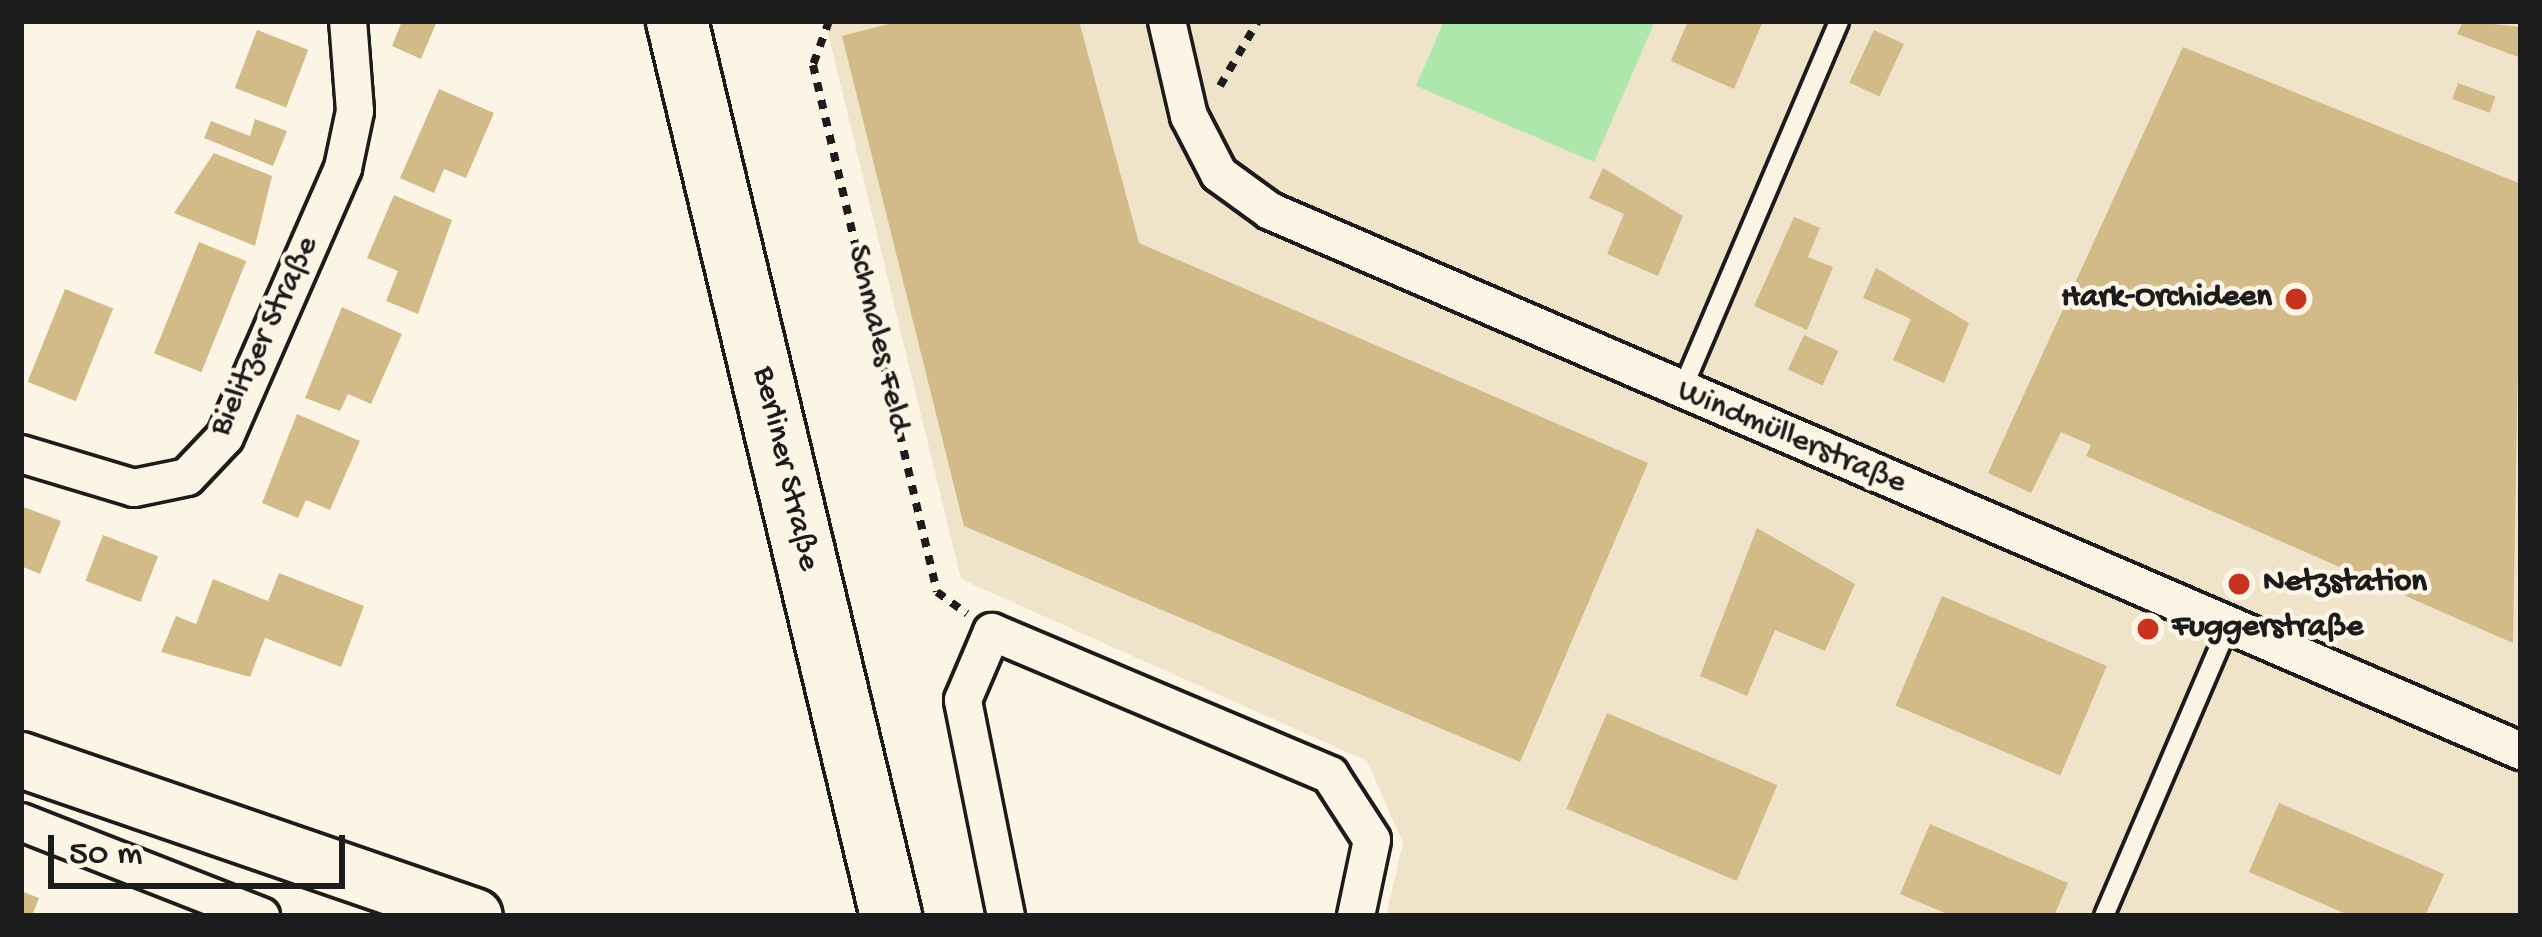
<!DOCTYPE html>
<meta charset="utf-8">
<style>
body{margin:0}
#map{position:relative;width:2542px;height:937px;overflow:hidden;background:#fcf5e5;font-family:"Gochi Hand",sans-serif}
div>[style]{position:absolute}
.built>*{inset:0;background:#efe3c9}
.green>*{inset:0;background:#ade7ac}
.building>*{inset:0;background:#d2ba89;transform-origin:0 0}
.path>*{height:8px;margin-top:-4px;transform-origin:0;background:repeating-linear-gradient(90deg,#1c1c1c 0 9px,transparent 0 18px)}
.roads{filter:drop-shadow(3px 0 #1c1c1c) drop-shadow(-3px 0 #1c1c1c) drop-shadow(0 3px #1c1c1c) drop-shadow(0 -3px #1c1c1c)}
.lane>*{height:18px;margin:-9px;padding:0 9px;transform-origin:9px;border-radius:9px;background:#fcf5e5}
.street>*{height:36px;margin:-18px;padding:0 18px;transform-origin:18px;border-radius:18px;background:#fcf5e5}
.secondary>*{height:54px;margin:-27px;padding:0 27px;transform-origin:27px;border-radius:27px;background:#fcf5e5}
.primary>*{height:60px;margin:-30px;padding:0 30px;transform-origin:30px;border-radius:30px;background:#fcf5e5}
.dots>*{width:33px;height:33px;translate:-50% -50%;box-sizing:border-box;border:6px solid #fcf5e5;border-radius:50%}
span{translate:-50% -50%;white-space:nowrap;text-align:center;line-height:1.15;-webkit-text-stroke:9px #fcf5e5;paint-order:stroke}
.poi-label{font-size:33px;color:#1c1c1c;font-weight:700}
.right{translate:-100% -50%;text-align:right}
.left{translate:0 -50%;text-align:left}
.street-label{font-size:33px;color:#1c1c1c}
.frame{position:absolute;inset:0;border:24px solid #1c1c1c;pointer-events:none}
.scale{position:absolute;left:48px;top:835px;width:297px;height:54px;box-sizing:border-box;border:6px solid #1c1c1c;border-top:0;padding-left:15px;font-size:36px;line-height:42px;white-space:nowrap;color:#1c1c1c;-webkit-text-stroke:9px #fcf5e5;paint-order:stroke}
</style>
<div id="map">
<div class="built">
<div style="clip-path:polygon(825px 21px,2521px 21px,2521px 916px,1386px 916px,1403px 843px,1367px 761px,961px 579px)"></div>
</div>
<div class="green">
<div style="clip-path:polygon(1444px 21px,1655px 21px,1594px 162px,1416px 86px)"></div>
</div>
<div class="building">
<div style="clip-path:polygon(402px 21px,437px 21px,421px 59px,392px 46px)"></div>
<div style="clip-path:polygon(900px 21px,1079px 21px,1139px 243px,1648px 463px,1520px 762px,964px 526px,842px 36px)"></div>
<div style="clip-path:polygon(1688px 21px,1763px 21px,1734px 89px,1671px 61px)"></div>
<div style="clip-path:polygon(2463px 21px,2521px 27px,2521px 58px,2457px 34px)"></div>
<div style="left:257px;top:30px;width:55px;height:62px;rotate:21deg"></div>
<div style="left:1874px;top:30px;width:33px;height:58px;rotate:25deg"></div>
<div style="clip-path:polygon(2183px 47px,2521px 184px,2513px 643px,2086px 456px,2091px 445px,2061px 432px,2031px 493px,1988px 473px)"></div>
<div style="left:2458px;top:83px;width:40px;height:17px;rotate:20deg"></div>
<div style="clip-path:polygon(439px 89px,494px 113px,466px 178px,444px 169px,434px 193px,400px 178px)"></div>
<div style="clip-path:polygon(255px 119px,287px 131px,273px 166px,204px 138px,211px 121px,250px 136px)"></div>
<div style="clip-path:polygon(214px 153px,272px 176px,255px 246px,174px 213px)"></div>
<div style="clip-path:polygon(1603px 168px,1683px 216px,1658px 276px,1607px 254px,1624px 214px,1589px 198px)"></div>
<div style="clip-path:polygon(394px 195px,452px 220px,418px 314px,386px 301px,398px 271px,367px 258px)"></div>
<div style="clip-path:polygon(1794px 217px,1820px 228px,1808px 257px,1833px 267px,1807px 330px,1754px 306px)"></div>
<div style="left:199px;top:242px;width:51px;height:120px;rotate:22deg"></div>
<div style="clip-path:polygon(1876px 268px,1969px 323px,1944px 383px,1893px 360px,1911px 319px,1863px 298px)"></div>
<div style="left:65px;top:289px;width:52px;height:100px;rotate:22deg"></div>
<div style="clip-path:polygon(342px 307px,402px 334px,371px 404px,348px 394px,340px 411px,305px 398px)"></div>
<div style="left:1804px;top:335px;width:38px;height:38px;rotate:25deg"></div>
<div style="clip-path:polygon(297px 414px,360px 441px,330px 510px,306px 500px,298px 518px,262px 503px)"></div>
<div style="clip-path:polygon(21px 506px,61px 521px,40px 574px,21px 566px)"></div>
<div style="clip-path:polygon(1757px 528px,1855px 584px,1825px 651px,1775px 630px,1747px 696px,1700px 676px)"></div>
<div style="left:103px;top:535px;width:59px;height:49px;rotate:21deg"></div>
<div style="clip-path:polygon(279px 573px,364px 606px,341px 667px,265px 638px,250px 677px,161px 652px,176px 616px,196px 624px,213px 579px,268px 601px)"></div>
<div style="left:1942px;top:596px;width:179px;height:119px;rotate:23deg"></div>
<div style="left:1607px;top:713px;width:185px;height:104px;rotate:23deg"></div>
<div style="clip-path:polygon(2279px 803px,2444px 874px,2425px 916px,2351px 916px,2249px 872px)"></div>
<div style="clip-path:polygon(1930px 824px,2068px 883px,2054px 916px,1952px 916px,1900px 894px)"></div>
<div style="clip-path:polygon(21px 891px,39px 898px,32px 916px,21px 916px)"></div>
</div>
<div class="path">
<div style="left:829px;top:21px;width:47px;rotate:110deg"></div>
<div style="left:813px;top:65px;width:541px;rotate:76.76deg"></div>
<div style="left:937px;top:592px;width:37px;rotate:36deg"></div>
<div style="left:1220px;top:86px;width:75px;rotate:-59.7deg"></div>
</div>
<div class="roads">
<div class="lane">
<div style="left:1681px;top:392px;width:403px;rotate:-66.9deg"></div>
<div style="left:2104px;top:916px;width:315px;rotate:-66.8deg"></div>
</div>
<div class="street">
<div style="left:1167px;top:21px;width:98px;rotate:77deg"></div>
<div style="left:1189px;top:116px;width:65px;rotate:62.7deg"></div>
<div style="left:1219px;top:174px;width:63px;rotate:36deg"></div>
<div style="left:1270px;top:211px;width:1363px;rotate:23.35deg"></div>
<div style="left:21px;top:454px;width:118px;rotate:16.7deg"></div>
<div style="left:134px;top:488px;width:54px;rotate:-11.7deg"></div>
<div style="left:187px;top:477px;width:55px;rotate:-46.5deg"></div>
<div style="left:225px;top:437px;width:294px;rotate:-66.3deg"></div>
<div style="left:343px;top:168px;width:58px;rotate:-78.1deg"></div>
<div style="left:355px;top:111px;width:90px;rotate:-94.4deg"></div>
<div style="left:21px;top:822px;width:258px;rotate:21.4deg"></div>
<div style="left:1006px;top:916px;width:220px;rotate:-101.3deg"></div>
<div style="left:963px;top:700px;width:74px;rotate:-66.9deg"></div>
<div style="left:992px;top:632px;width:367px;rotate:22.9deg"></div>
<div style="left:1330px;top:775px;width:77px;rotate:57.1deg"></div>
<div style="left:1372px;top:840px;width:78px;rotate:101.9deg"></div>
</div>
<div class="secondary">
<div style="left:21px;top:760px;width:480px;rotate:19deg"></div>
</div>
<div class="primary">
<div style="left:677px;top:21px;width:920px;rotate:76.55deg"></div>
</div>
</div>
<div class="dots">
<div style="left:2296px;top:299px;background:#c8321e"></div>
<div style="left:2239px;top:584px;background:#c8321e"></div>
<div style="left:2148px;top:629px;background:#c8321e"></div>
</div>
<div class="poi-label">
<span class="right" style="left:2272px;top:299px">Hark-Orchideen</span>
<span class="left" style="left:2263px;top:584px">Netzstation</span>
<span class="left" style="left:2172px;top:629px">Fuggerstraße</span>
</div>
<div class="street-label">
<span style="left:266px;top:337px;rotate:-65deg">Bielitzer Straße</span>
<span style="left:877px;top:339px;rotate:77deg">Schmales Feld</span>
<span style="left:1791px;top:439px;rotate:23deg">Windmüllerstraße</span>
<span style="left:784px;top:469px;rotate:77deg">Berliner Straße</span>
</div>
<div class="frame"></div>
<div class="scale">50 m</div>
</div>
